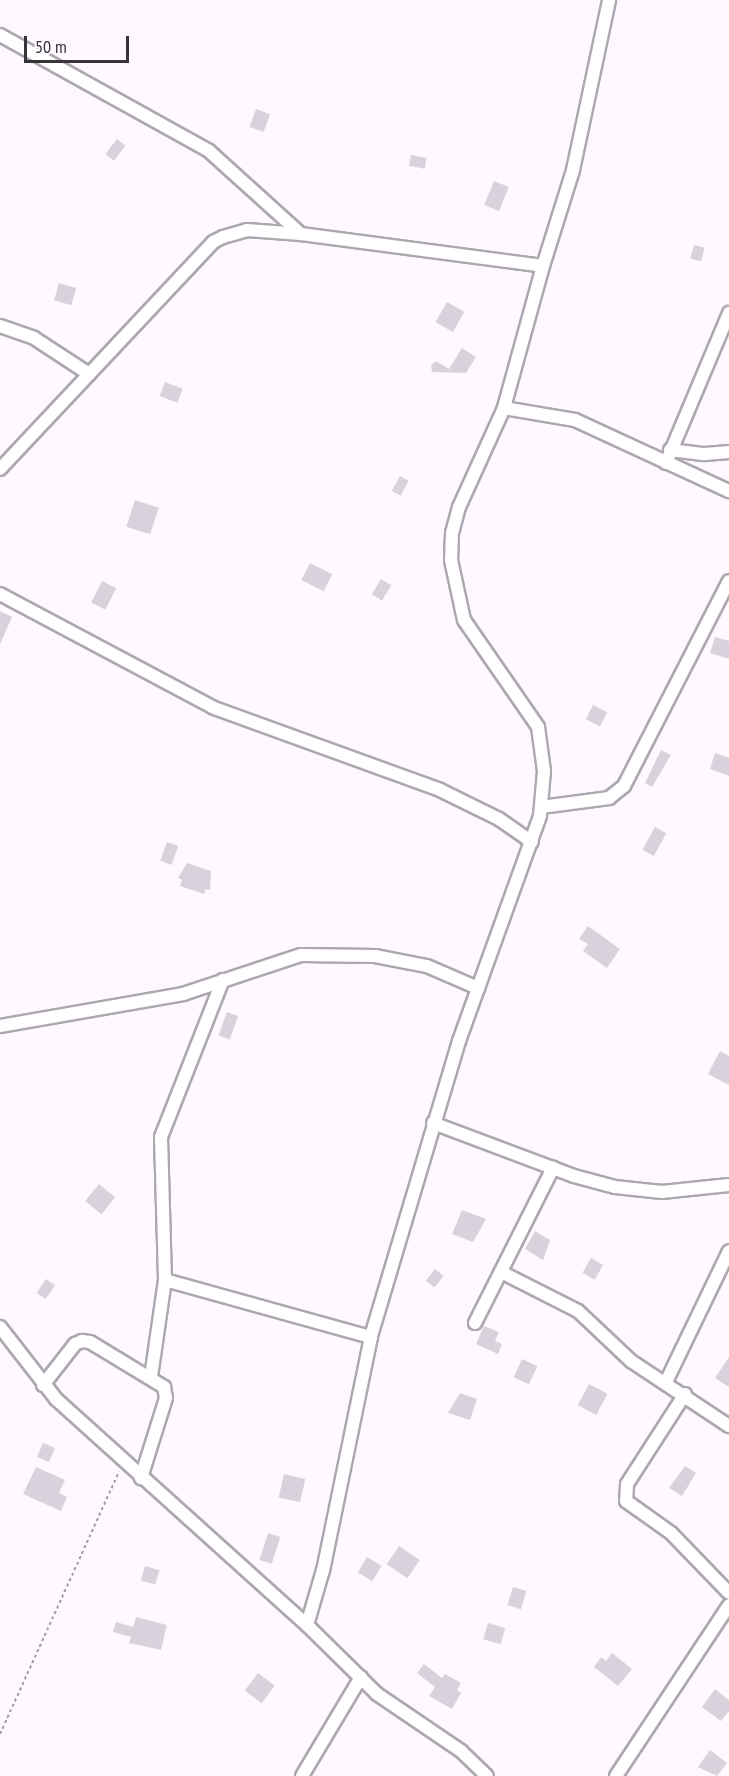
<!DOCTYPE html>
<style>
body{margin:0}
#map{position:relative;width:729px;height:1776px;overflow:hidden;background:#fdf9ff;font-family:"PT Sans Narrow",sans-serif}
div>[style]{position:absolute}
.building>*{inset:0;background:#d8d2dc;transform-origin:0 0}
.path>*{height:2px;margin-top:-1px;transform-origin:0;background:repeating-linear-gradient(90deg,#a29fa4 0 3px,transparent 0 6px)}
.roads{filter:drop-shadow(2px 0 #aea7b1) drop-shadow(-2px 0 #aea7b1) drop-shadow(0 2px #aea7b1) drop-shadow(0 -2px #aea7b1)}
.street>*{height:12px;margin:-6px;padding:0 6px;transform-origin:6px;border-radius:6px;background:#fff}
span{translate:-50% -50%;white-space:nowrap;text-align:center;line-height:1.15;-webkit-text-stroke:6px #fdf9ff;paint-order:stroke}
.scale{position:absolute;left:24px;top:36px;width:105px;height:27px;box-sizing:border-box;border:3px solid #363437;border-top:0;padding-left:8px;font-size:18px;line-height:21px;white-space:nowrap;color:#363437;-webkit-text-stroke:4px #fdf9ff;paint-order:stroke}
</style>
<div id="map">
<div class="building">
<div style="left:256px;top:109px;width:15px;height:19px;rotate:20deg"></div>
<div style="left:117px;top:139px;width:11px;height:19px;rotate:38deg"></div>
<div style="left:411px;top:155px;width:16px;height:11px;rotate:11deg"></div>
<div style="left:494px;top:181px;width:16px;height:26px;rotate:22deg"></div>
<div style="left:694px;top:245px;width:11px;height:14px;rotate:15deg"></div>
<div style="left:59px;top:283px;width:18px;height:18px;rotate:16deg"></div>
<div style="left:447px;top:302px;width:20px;height:23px;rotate:30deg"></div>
<div style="clip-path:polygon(462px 348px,476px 357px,466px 373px,432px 372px,431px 365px,436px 361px,449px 369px)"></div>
<div style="left:165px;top:382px;width:19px;height:15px;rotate:21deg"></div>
<div style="left:400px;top:476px;width:10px;height:17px;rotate:29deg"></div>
<div style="left:135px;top:500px;width:25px;height:28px;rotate:18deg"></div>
<div style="left:310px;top:563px;width:25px;height:19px;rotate:27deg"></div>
<div style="left:381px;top:579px;width:12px;height:18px;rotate:31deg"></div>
<div style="left:102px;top:581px;width:16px;height:24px;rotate:27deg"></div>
<div style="clip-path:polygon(0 611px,12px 617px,0 644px)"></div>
<div style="clip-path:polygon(715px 637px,729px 641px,729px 659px,710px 653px)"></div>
<div style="left:593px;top:705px;width:16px;height:16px;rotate:27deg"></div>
<div style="clip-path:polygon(661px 750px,671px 755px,652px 787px,645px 783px)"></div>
<div style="clip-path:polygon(715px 753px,729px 758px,729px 776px,710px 769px)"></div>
<div style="left:655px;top:827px;width:13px;height:26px;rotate:29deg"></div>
<div style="left:167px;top:842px;width:12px;height:20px;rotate:20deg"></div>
<div style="clip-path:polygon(187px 863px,211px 871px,210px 890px,206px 889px,204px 894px,180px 886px,182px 880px,178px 878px)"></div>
<div style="clip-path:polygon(588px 926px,620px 949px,607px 968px,583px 951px,588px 944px,579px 939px)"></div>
<div style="left:227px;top:1012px;width:12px;height:25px;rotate:20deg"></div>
<div style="clip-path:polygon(720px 1051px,729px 1056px,729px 1085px,708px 1074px)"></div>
<div style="left:99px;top:1184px;width:21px;height:22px;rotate:39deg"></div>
<div style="clip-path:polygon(462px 1210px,486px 1219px,473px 1242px,452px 1234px)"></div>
<div style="clip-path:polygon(535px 1231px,550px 1240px,543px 1260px,525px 1249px)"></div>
<div style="left:591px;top:1258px;width:14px;height:17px;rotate:30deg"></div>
<div style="left:435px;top:1269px;width:11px;height:15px;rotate:38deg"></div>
<div style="left:46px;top:1279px;width:11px;height:17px;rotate:34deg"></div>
<div style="clip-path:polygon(484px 1326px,499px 1332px,495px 1341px,502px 1344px,498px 1354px,476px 1344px)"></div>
<div style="clip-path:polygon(729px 1357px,729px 1387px,715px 1378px)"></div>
<div style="left:522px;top:1359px;width:17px;height:20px;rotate:25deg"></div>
<div style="left:589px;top:1384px;width:21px;height:24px;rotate:28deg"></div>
<div style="clip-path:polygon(460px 1393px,477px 1399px,470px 1420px,448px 1413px)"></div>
<div style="left:43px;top:1443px;width:13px;height:15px;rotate:23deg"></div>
<div style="clip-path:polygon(685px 1466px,696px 1473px,682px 1496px,669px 1488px)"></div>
<div style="clip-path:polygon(36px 1467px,65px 1480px,59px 1493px,67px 1497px,61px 1511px,23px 1494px)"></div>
<div style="left:284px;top:1474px;width:22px;height:24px;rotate:13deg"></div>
<div style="left:268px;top:1533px;width:13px;height:28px;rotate:18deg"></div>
<div style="left:399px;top:1546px;width:25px;height:22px;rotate:34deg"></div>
<div style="left:367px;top:1557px;width:17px;height:18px;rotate:31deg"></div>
<div style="left:145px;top:1566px;width:15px;height:15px;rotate:16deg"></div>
<div style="left:513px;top:1587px;width:14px;height:19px;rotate:17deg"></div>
<div style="clip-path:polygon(136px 1617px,167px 1625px,161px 1650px,129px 1643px,131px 1637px,113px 1632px,116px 1622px,133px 1627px)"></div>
<div style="left:488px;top:1623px;width:18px;height:17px;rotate:16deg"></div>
<div style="clip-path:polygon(612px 1653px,632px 1669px,618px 1686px,594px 1667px,601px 1657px,606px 1661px)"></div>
<div style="clip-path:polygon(424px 1664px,442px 1678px,445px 1674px,461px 1683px,457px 1690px,461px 1693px,452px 1709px,429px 1696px,435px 1687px,417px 1673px)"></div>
<div style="left:258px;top:1673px;width:21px;height:22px;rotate:37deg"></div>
<div style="clip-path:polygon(715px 1689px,729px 1700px,729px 1711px,721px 1721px,702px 1707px)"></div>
<div style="clip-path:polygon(710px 1750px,727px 1763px,717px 1776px,698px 1767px)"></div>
</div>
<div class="path">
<div style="left:0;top:1734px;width:288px;rotate:-65.6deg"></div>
</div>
<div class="roads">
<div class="street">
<div style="left:0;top:35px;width:239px;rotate:29deg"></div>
<div style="left:209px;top:151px;width:124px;rotate:42.1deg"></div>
<div style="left:543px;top:266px;width:101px;rotate:-72.6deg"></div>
<div style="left:573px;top:170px;width:174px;rotate:-78deg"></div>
<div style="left:0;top:326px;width:36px;rotate:19deg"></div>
<div style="left:34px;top:338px;width:66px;rotate:33.2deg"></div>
<div style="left:504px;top:408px;width:72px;rotate:9.6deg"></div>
<div style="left:575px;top:420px;width:170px;rotate:24.8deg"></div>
<div style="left:670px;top:450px;width:35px;rotate:7deg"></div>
<div style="left:705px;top:454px;width:24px;rotate:-5deg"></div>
<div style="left:666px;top:463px;width:163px;rotate:-67.2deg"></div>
<div style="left:0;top:469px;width:311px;rotate:-46.8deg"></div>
<div style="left:213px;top:242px;width:11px;rotate:-27deg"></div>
<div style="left:223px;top:237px;width:25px;rotate:-16deg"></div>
<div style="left:247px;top:230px;width:54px;rotate:4.2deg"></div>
<div style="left:301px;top:234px;width:244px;rotate:7.5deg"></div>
<div style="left:543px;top:266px;width:147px;rotate:105.4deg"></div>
<div style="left:504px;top:408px;width:109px;rotate:114.4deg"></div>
<div style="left:459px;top:507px;width:27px;rotate:105deg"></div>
<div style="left:452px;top:533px;width:27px;rotate:92deg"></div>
<div style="left:451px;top:560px;width:61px;rotate:77.8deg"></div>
<div style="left:464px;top:620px;width:130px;rotate:55.3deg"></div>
<div style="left:538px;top:727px;width:44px;rotate:82.2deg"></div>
<div style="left:544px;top:771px;width:45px;rotate:95.1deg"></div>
<div style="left:540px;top:816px;width:239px;rotate:109.8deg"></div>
<div style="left:459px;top:1041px;width:309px;rotate:106.6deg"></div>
<div style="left:371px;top:1337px;width:238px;rotate:101.6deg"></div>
<div style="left:323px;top:1570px;width:57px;rotate:106.2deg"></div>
<div style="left:307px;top:1625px;width:98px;rotate:44.6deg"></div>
<div style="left:377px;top:1694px;width:102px;rotate:34.2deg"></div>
<div style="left:461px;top:1751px;width:36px;rotate:44deg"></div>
<div style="left:0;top:594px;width:242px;rotate:28deg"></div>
<div style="left:214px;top:708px;width:240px;rotate:19.9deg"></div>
<div style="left:440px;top:790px;width:66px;rotate:26.2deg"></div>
<div style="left:499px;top:819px;width:40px;rotate:34.9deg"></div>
<div style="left:541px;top:807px;width:69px;rotate:-7.5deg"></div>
<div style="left:609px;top:798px;width:19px;rotate:-39deg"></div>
<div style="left:624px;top:786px;width:230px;rotate:-62.9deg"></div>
<div style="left:0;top:1026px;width:186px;rotate:-9.9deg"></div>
<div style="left:183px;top:994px;width:124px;rotate:-18.3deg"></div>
<div style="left:301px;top:955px;width:74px;rotate:0.8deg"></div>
<div style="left:375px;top:956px;width:53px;rotate:10.9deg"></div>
<div style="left:427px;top:966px;width:56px;rotate:23.3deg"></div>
<div style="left:433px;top:1123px;width:151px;rotate:20.6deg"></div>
<div style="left:574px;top:1176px;width:42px;rotate:15deg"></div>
<div style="left:615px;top:1187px;width:47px;rotate:6.1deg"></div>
<div style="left:662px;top:1192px;width:67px;rotate:-6deg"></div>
<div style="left:501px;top:1272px;width:86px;rotate:26.9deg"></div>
<div style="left:578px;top:1311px;width:73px;rotate:43.3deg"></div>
<div style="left:631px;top:1361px;width:118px;rotate:33.6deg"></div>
<div style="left:165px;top:1280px;width:214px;rotate:15.5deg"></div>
<div style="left:475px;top:1323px;width:174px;rotate:-63.3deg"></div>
<div style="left:0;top:1327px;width:91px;rotate:52.1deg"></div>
<div style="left:56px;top:1399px;width:338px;rotate:42deg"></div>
<div style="left:151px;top:1377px;width:98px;rotate:-81.8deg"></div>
<div style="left:165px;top:1280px;width:143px;rotate:-91.6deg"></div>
<div style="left:161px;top:1137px;width:169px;rotate:-68.5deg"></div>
<div style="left:666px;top:1382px;width:145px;rotate:-64.3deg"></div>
<div style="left:43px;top:1385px;width:52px;rotate:-52deg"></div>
<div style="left:75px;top:1344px;width:8px;rotate:-23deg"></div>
<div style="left:82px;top:1341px;width:8px;rotate:7deg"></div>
<div style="left:90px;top:1342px;width:87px;rotate:31.3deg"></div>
<div style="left:164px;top:1387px;width:11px;rotate:80deg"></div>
<div style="left:166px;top:1398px;width:84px;rotate:107.4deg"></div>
<div style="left:685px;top:1394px;width:107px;rotate:122.8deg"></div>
<div style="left:627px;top:1484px;width:17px;rotate:93deg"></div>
<div style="left:626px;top:1501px;width:55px;rotate:35.4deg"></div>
<div style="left:671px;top:1533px;width:83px;rotate:46deg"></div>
<div style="left:302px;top:1776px;width:115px;rotate:-59.2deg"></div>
<div style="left:616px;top:1776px;width:205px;rotate:-56.5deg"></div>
</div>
</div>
<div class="scale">50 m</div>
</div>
